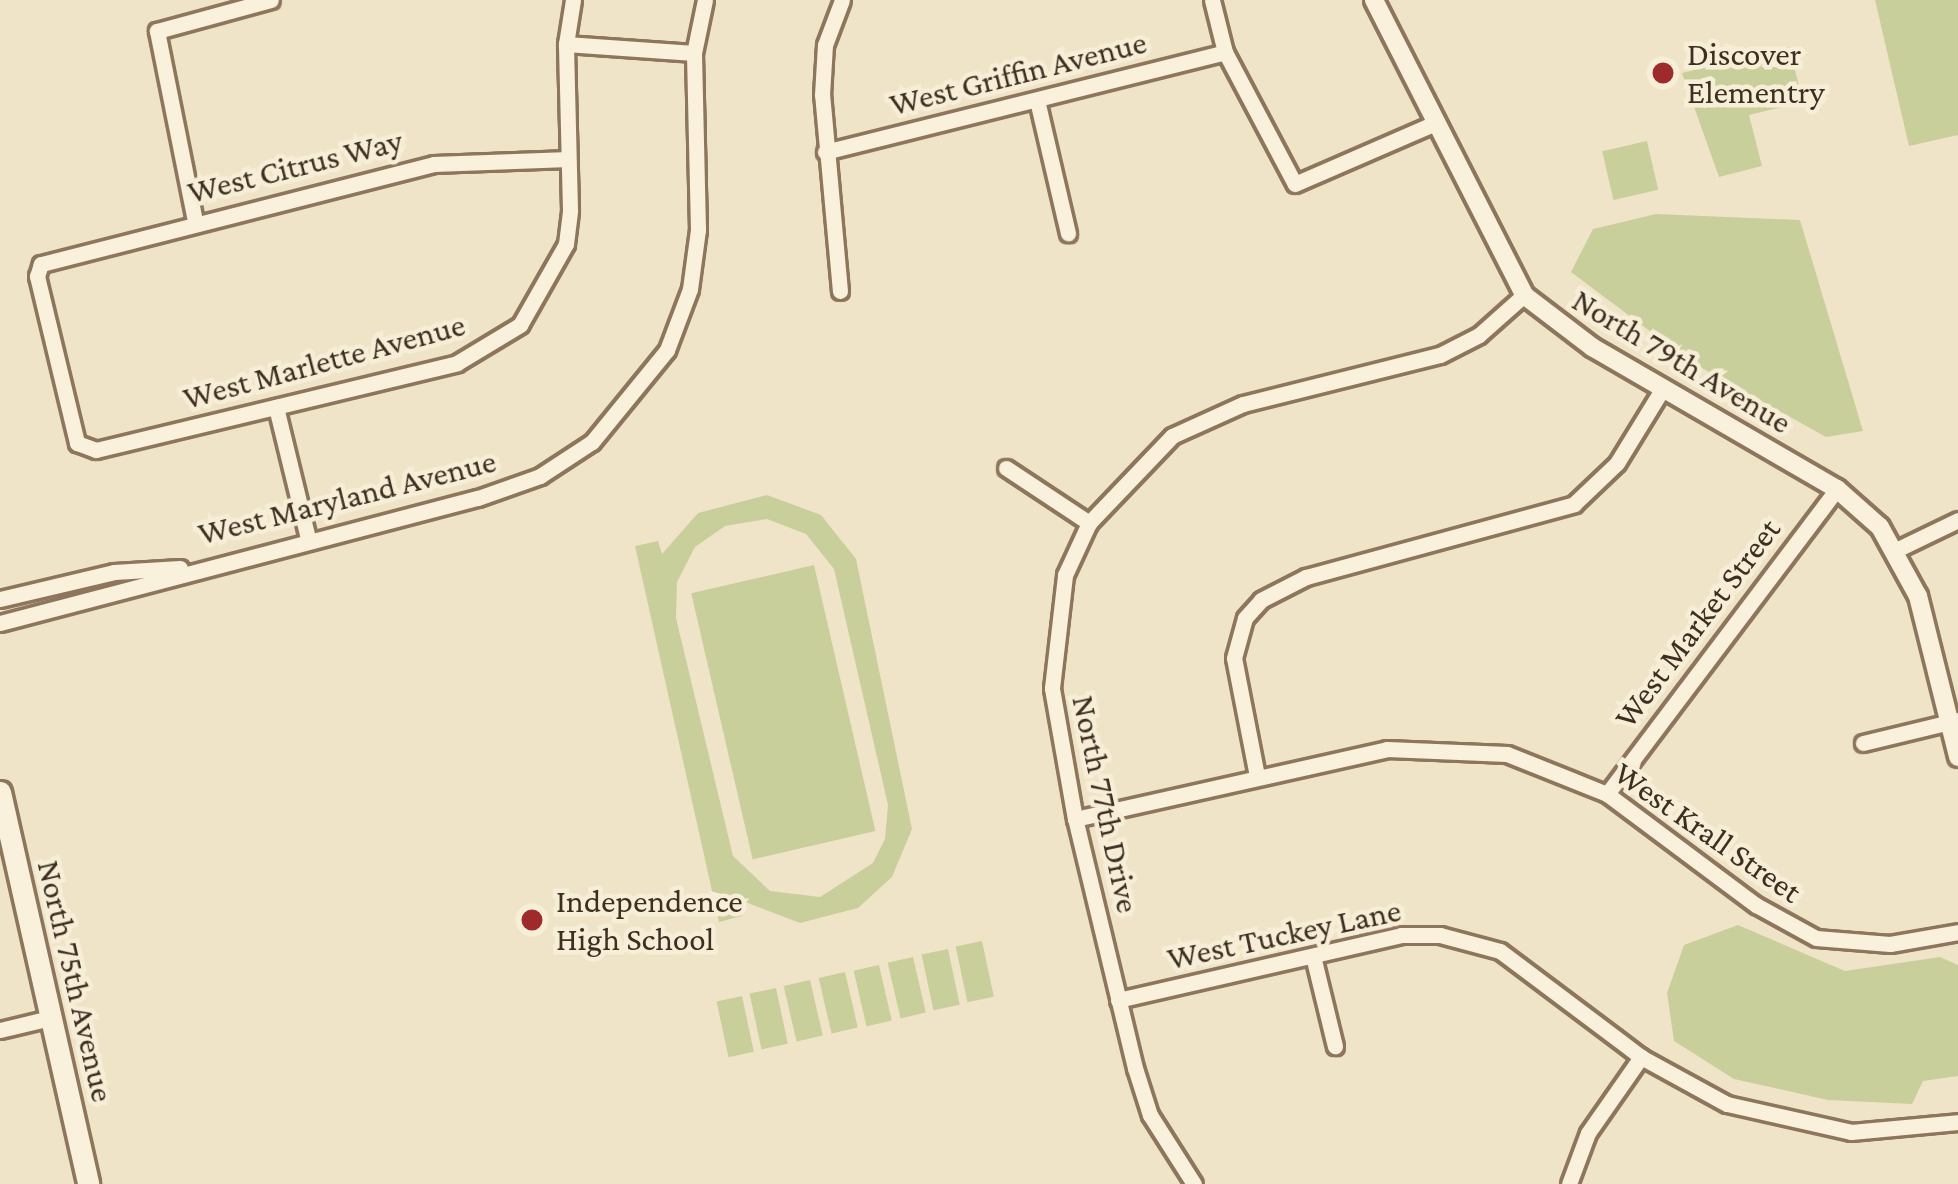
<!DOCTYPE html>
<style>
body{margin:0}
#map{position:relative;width:1958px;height:1184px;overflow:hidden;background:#f0e4c8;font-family:"Crimson Pro",serif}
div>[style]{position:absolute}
.green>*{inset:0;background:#c9cf9b;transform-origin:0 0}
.roads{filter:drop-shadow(3px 0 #8d765c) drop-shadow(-3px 0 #8d765c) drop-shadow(0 3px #8d765c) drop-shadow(0 -3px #8d765c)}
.minor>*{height:15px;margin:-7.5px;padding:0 7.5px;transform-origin:7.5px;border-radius:7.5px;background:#faf1dc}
.tertiary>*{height:18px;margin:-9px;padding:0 9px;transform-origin:9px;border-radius:9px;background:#faf1dc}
.secondary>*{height:21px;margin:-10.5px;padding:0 10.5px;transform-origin:10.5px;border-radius:10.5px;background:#faf1dc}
.dots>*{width:33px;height:33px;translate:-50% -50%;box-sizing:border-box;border:6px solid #f7eed8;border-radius:50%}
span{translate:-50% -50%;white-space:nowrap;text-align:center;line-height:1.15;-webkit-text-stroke:9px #f7eed8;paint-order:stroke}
.poi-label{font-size:33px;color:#3d2e20}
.left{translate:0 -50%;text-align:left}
.street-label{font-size:33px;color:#3d2e20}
</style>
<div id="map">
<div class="green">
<div style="clip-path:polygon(1875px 0,1958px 0,1958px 135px,1909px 146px)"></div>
<div style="clip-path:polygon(1789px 47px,1803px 102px,1749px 115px,1762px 166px,1719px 177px,1682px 73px)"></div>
<div style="left:1647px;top:141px;width:50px;height:46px;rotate:77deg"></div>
<div style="clip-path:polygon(1656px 214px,1800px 220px,1863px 431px,1826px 437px,1691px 362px,1571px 272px,1593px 229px)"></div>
<div style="clip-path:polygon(evenodd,767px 495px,821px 515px,856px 559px,912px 829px,892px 877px,858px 908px,800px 923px,740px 900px,742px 916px,719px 922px,635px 546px,658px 541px,662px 554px,698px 513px,767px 495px,767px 519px,806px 534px,834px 569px,888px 805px,885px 839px,873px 863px,820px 897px,770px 891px,733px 856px,676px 618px,677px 582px,695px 547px,725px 526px,767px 519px)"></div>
<div style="left:814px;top:565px;width:273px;height:126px;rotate:77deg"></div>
<div style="clip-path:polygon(1738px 925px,1845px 971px,1940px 957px,1958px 965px,1958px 1076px,1923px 1081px,1912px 1104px,1828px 1100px,1734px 1079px,1674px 1041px,1667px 993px,1684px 945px)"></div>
<div style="left:982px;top:941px;width:57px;height:27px;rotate:78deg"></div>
<div style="left:948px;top:949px;width:57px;height:27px;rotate:78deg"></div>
<div style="left:913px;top:957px;width:57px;height:26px;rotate:77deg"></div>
<div style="left:879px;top:965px;width:57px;height:26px;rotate:77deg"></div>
<div style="left:845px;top:972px;width:57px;height:27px;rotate:77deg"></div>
<div style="left:810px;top:980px;width:57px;height:27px;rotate:77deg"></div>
<div style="left:776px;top:988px;width:57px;height:27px;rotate:78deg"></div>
<div style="left:742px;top:996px;width:57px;height:26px;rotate:78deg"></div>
</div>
<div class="roads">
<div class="minor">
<div style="left:1212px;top:0;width:54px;rotate:76deg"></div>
<div style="left:1225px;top:52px;width:149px;rotate:62.1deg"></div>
<div style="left:1295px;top:184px;width:153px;rotate:-23.5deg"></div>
<div style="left:566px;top:44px;width:128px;rotate:4deg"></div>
<div style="left:1037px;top:100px;width:137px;rotate:76.9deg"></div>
<div style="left:825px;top:152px;width:412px;rotate:-14deg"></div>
<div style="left:568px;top:159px;width:134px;rotate:177.9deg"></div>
<div style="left:434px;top:164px;width:406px;rotate:165.7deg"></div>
<div style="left:41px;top:264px;width:13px;rotate:108deg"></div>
<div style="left:37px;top:276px;width:172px;rotate:76.5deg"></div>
<div style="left:77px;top:443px;width:20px;rotate:20deg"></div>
<div style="left:96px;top:450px;width:371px;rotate:-13.5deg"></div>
<div style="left:457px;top:363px;width:74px;rotate:-31.1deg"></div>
<div style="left:520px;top:325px;width:93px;rotate:-60.4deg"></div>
<div style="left:566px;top:244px;width:34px;rotate:-83deg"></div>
<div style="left:570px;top:210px;width:166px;rotate:-91.4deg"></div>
<div style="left:566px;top:44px;width:45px;rotate:-81deg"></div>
<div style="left:195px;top:221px;width:194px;rotate:-101.3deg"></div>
<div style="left:157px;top:31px;width:118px;rotate:-15.2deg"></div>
<div style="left:840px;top:291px;width:197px;rotate:-95.2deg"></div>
<div style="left:822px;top:95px;width:50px;rotate:-86.6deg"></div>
<div style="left:825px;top:45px;width:48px;rotate:-69.3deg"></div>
<div style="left:276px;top:407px;width:135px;rotate:76.3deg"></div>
<div style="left:1006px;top:468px;width:100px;rotate:33.5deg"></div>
<div style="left:1896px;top:550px;width:69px;rotate:-25.8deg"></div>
<div style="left:0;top:599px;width:117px;rotate:-13.3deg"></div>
<div style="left:114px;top:572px;width:66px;rotate:-3.5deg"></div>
<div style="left:0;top:623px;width:494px;rotate:-14.7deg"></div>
<div style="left:478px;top:498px;width:66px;rotate:-19.5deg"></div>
<div style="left:540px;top:476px;width:62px;rotate:-33.2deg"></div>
<div style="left:592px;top:442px;width:119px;rotate:-50.8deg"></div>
<div style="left:667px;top:350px;width:65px;rotate:-69.3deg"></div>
<div style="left:690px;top:289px;width:60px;rotate:-82.3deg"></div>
<div style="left:698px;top:230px;width:177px;rotate:-91.3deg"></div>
<div style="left:694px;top:53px;width:54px;rotate:-78.3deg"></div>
<div style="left:1863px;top:743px;width:98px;rotate:-13.6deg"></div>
<div style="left:1257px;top:776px;width:120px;rotate:-101deg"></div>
<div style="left:1234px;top:658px;width:41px;rotate:-74.6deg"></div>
<div style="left:1245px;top:618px;width:24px;rotate:-48deg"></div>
<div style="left:1261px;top:600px;width:51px;rotate:-27.1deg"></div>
<div style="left:1306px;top:577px;width:278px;rotate:-15.2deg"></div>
<div style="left:1574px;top:504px;width:59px;rotate:-43.6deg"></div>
<div style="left:1617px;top:463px;width:88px;rotate:-58.5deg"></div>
<div style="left:1607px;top:794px;width:382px;rotate:-53deg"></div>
<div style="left:1075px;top:819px;width:320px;rotate:-12.6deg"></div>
<div style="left:1387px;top:749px;width:120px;rotate:2.4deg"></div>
<div style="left:1507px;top:754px;width:108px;rotate:21.8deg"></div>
<div style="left:1607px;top:794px;width:186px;rotate:36.7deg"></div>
<div style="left:1756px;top:905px;width:68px;rotate:28.8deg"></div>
<div style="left:1816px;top:938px;width:74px;rotate:4.6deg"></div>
<div style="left:1890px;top:944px;width:69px;rotate:-10deg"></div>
<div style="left:1313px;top:956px;width:93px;rotate:76.3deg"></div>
<div style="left:1118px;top:1000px;width:290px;rotate:-12.9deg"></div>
<div style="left:1401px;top:935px;width:39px"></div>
<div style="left:1440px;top:935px;width:62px;rotate:14.9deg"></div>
<div style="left:1500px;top:951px;width:176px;rotate:36.9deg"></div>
<div style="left:1641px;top:1057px;width:98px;rotate:28.7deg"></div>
<div style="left:1727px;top:1104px;width:127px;rotate:12.7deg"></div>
<div style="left:1851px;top:1132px;width:107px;rotate:-5.3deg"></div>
<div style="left:0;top:1030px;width:51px;rotate:-13.5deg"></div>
<div style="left:1194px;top:1184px;width:82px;rotate:-122.5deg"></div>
<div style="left:1150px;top:1115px;width:49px;rotate:-107.7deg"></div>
<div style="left:1135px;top:1068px;width:256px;rotate:-103.5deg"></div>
<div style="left:1075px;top:819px;width:133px;rotate:-100deg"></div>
<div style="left:1052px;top:688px;width:114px;rotate:-83.4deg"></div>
<div style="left:1065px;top:575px;width:57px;rotate:-65.2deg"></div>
<div style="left:1089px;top:523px;width:120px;rotate:-46.3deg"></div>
<div style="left:1172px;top:436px;width:78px;rotate:-24.3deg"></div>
<div style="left:1243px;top:404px;width:203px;rotate:-14deg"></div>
<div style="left:1440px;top:355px;width:44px;rotate:-27.1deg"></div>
<div style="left:1479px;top:335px;width:60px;rotate:-41.6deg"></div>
<div style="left:1569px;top:1184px;width:54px;rotate:-69.6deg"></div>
<div style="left:1588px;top:1133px;width:93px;rotate:-55.1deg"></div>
</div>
<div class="tertiary">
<div style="left:1374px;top:0;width:331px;rotate:63deg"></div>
<div style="left:1524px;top:295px;width:86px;rotate:37.4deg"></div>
<div style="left:1592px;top:347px;width:283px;rotate:30.1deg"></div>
<div style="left:1837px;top:489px;width:57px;rotate:41.5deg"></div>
<div style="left:1880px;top:527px;width:79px;rotate:61.2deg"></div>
<div style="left:1918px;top:596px;width:166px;rotate:76deg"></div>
</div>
<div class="secondary">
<div style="left:0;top:792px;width:402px;rotate:77.3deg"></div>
</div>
</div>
<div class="dots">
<div style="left:1663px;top:73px;background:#9e2a2b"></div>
<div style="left:532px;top:920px;background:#9e2a2b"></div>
</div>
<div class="poi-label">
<span class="left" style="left:1687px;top:73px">Discover<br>Elementry</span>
<span class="left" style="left:556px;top:920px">Independence<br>High School</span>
</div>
<div class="street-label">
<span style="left:1018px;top:73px;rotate:-14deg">West Griffin Avenue</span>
<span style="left:295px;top:166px;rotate:-14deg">West Citrus Way</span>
<span style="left:324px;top:361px;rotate:-15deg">West Marlette Avenue</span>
<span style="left:1682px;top:361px;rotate:31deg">North 79th Avenue</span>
<span style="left:347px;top:497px;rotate:-14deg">West Maryland Avenue</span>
<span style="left:1697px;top:623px;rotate:-53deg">West Market Street</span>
<span style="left:1106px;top:804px;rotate:78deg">North 77th Drive</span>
<span style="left:1708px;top:832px;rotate:35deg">West Krall Street</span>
<span style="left:1284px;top:934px;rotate:-12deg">West Tuckey Lane</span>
<span style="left:76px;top:981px;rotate:77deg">North 75th Avenue</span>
</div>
</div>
